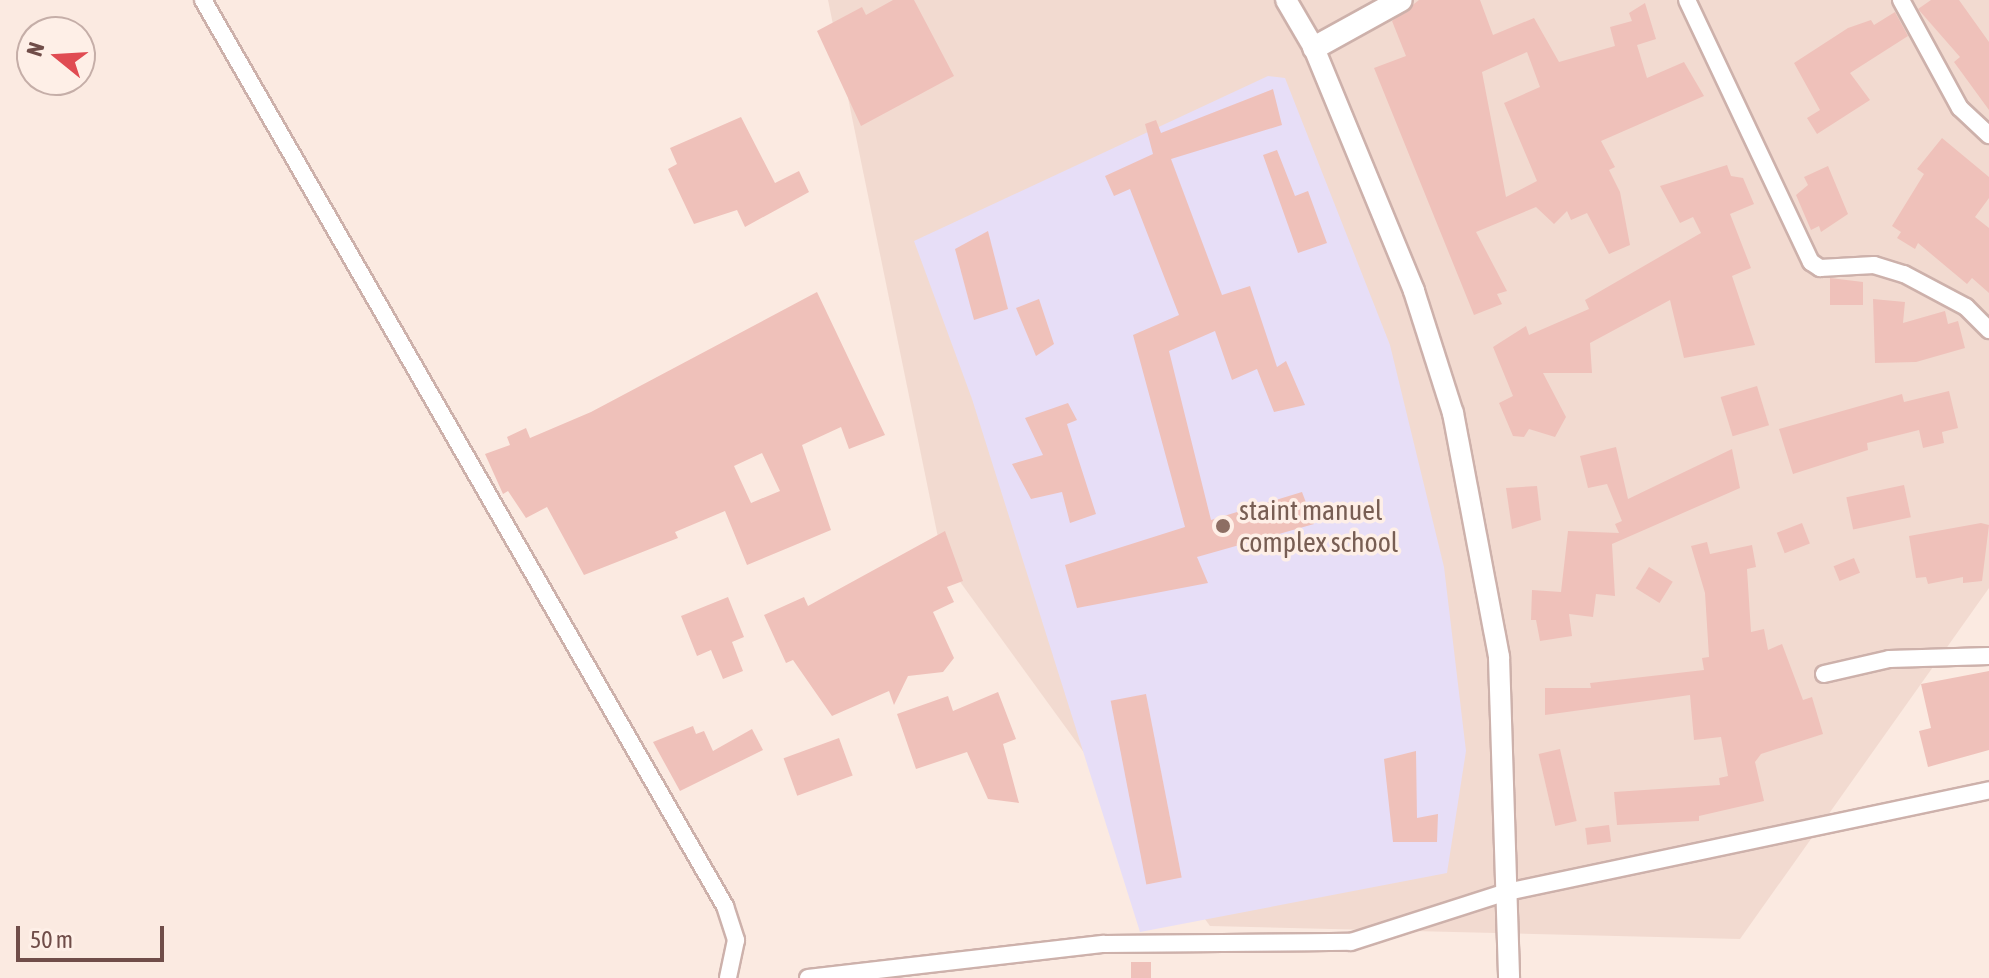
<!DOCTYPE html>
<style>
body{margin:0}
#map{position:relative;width:1989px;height:978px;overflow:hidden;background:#fbeae1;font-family:"Asap Condensed",sans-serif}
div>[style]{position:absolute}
.residential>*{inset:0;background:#f2dad0}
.education>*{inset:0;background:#e7def7}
.building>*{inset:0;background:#efc1ba;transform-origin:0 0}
.roads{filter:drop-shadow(2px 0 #cdb1ab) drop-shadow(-2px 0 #cdb1ab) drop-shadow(0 2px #cdb1ab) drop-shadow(0 -2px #cdb1ab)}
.minor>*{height:16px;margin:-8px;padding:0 8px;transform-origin:8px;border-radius:8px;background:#fff}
.tertiary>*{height:20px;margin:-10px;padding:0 10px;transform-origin:10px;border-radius:10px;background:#fff}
.secondary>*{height:22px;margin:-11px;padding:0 11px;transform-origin:11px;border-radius:11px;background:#fff}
.dots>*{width:22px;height:22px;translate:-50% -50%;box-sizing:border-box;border:4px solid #feefe7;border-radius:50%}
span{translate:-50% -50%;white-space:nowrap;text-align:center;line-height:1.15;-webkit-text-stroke:7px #feefe7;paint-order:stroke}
.education-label{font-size:28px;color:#785e54}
.left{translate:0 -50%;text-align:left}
.north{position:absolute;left:16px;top:16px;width:80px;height:80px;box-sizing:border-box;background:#feefe7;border:2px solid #c5aea8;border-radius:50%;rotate:288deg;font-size:22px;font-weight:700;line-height:32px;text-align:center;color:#704d49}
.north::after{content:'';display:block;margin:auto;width:28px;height:36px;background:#e04b52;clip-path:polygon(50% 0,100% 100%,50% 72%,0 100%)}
.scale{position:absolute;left:16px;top:926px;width:148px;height:36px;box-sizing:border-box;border:4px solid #704d49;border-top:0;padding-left:10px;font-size:24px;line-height:28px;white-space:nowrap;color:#704d49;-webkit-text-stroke:6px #feefe7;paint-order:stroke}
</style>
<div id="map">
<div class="residential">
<div style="clip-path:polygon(828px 0,1989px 0,1989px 588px,1740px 939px,1210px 926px,942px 557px)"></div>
</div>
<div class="education">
<div style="clip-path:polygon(1268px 76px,1285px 78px,1390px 345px,1444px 567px,1466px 751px,1447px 873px,1140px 932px,972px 399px,914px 241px)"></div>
</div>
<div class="building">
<div style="clip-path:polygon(893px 0,914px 0,954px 76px,861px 126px,817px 31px,862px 7px,866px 15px)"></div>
<div style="clip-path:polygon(evenodd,1419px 0,1480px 0,1493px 35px,1534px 18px,1559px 62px,1615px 46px,1610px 27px,1632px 21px,1629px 13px,1645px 3px,1656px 39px,1637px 45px,1647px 78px,1684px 62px,1704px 96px,1601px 141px,1615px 167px,1609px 170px,1620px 192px,1630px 245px,1609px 254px,1587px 213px,1571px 220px,1567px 211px,1554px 224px,1536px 207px,1476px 232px,1507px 291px,1497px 294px,1502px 304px,1474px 315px,1374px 68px,1406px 56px,1392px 21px,1419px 0,1527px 52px,1540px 87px,1504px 103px,1537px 181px,1506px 197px,1482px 72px,1527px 52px)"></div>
<div style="clip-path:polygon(1931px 0,1959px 0,1989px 42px,1989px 110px,1954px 62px,1960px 57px,1918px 9px)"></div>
<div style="clip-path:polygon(1895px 12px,1908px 36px,1850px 73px,1870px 100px,1817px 134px,1807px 118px,1820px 110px,1794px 63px,1848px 28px,1871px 20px,1874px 25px)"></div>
<div style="clip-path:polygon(1273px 89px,1282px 125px,1171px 159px,1222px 295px,1250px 286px,1277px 367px,1286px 361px,1305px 405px,1274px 412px,1257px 369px,1232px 380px,1215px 331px,1169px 351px,1211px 520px,1302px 492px,1314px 524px,1197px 557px,1208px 583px,1077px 608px,1065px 565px,1185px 527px,1133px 335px,1179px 315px,1130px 189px,1114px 196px,1105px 176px,1153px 154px,1145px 124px,1156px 120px,1161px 133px)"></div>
<div style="clip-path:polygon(741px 117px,775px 183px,799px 171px,809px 192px,745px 227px,737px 210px,694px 224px,668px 169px,677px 164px,670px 148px)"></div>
<div style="clip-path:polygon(1942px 138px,1989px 177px,1989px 198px,1975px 217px,1989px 228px,1989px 293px,1972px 278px,1967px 284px,1918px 243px,1915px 249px,1897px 238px,1901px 232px,1892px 226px,1924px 174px,1917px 169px)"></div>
<div style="clip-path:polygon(1277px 150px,1295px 196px,1308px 191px,1327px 243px,1298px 253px,1263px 155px)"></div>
<div style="clip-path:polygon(1727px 165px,1731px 176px,1743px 178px,1754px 204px,1730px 214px,1751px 268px,1732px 276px,1755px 345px,1684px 358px,1670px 300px,1590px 343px,1592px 373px,1543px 373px,1566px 417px,1555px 437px,1529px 429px,1524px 437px,1513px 436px,1499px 403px,1513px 396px,1493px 347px,1526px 326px,1529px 335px,1589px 309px,1585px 300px,1701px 233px,1693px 217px,1680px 223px,1660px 186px)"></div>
<div style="clip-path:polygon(1828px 166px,1848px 214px,1821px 232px,1819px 226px,1811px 230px,1796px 195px,1808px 185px,1804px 177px)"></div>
<div style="clip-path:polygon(988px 231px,1008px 309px,974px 320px,955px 249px)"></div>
<div style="clip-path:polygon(1830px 278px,1863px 282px,1863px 305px,1830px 305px)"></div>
<div style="clip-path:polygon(evenodd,817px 292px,885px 435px,849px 449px,841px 427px,802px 445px,831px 530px,747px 565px,725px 511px,675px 532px,678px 538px,584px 575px,547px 507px,526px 518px,508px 491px,503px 494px,485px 454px,510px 445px,507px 437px,526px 428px,530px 438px,591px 412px,817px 292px,762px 453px,780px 491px,751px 503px,734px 466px,762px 453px)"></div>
<div style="clip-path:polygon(1039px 299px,1054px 344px,1036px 356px,1016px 308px)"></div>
<div style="clip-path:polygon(1873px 299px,1905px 302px,1903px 323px,1945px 311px,1948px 324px,1958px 321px,1965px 348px,1916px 362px,1875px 363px)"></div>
<div style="left:1757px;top:386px;width:41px;height:38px;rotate:73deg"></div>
<div style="clip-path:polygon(1949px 391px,1958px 428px,1942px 432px,1944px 443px,1923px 448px,1919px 430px,1867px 443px,1868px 450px,1793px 474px,1779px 429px,1902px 394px,1904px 402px)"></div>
<div style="clip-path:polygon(1068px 403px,1077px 420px,1067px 424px,1096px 514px,1070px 523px,1062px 492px,1031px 499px,1012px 464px,1043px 455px,1025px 418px)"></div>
<div style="clip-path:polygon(1616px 447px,1628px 499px,1732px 449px,1740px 488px,1612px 544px,1615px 596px,1596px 594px,1593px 617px,1569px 614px,1572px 636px,1540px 641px,1536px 620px,1531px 620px,1532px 590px,1561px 592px,1568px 531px,1619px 533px,1615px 524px,1622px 521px,1607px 484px,1588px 488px,1580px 456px)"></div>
<div style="left:1904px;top:485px;width:33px;height:59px;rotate:78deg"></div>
<div style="clip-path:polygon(1537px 486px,1541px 520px,1512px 529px,1506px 488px)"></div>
<div style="left:1802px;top:523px;width:22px;height:27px;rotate:69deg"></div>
<div style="clip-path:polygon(1981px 523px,1989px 525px,1982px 581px,1963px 583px,1963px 577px,1928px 584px,1926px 577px,1916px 578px,1909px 536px)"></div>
<div style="clip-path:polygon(945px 531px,963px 581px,947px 587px,954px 602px,933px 612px,954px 658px,943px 672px,908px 676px,894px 705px,889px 691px,832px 716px,793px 660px,786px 663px,764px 615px,804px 597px,808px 606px)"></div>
<div style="clip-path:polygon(1707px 542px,1710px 554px,1752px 545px,1756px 567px,1747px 569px,1751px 632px,1764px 629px,1768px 650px,1782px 644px,1803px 700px,1812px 697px,1823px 734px,1761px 754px,1755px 762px,1764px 801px,1699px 816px,1699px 821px,1617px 825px,1614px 792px,1720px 785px,1719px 778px,1728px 776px,1721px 737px,1694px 740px,1690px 695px,1545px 715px,1545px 688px,1591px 688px,1590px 683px,1704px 670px,1702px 658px,1709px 657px,1705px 593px,1691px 546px)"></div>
<div style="left:1854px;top:558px;width:16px;height:22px;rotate:68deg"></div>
<div style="left:1649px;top:567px;width:28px;height:25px;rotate:32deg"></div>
<div style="clip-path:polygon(728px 597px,744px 637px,732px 642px,743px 671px,723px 679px,711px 650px,697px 656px,681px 616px)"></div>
<div style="clip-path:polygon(1989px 671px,1989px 750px,1928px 767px,1919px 731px,1931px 728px,1921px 684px)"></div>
<div style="clip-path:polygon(998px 692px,1016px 739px,1003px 744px,1019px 803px,988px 799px,967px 752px,916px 769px,897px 714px,948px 696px,953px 711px)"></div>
<div style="left:1146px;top:694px;width:187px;height:36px;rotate:79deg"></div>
<div style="clip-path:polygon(693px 726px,696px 734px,704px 731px,713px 751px,752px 729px,763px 750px,680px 791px,653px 742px)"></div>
<div style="left:839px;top:738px;width:40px;height:59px;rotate:70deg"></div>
<div style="left:1560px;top:749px;width:74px;height:22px;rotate:77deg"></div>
<div style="clip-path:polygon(1416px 751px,1417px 818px,1438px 814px,1437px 842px,1393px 842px,1384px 759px)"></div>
<div style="left:1609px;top:825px;width:17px;height:24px;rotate:83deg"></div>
<div style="left:1151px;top:962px;width:16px;height:20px;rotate:90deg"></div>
</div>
<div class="roads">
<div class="minor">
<div style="left:203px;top:0;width:1046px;rotate:60.05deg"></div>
<div style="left:725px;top:906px;width:36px;rotate:72deg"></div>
<div style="left:736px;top:940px;width:39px;rotate:102deg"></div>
<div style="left:1687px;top:0;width:290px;rotate:64.7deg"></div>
<div style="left:1811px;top:262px;width:11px;rotate:34deg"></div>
<div style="left:1820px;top:268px;width:54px;rotate:-3.2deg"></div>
<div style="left:1874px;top:265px;width:31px;rotate:17deg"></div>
<div style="left:1904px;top:274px;width:70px;rotate:28deg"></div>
<div style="left:1966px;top:307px;width:33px;rotate:45deg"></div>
<div style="left:1901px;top:0;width:123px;rotate:61.4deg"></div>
<div style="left:1960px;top:108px;width:40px;rotate:43deg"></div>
<div style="left:1824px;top:674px;width:67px;rotate:-13deg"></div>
<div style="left:1889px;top:659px;width:100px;rotate:-1.7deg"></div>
<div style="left:808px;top:978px;width:298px;rotate:-6.6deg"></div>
<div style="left:1104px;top:944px;width:247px;rotate:-0.5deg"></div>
<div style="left:1351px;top:942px;width:164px;rotate:-17.8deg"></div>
<div style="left:1507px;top:892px;width:493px;rotate:-11.9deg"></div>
</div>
<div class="tertiary">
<div style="left:1286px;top:0;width:56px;rotate:59.7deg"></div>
<div style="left:1314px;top:48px;width:263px;rotate:67.6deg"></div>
<div style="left:1414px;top:291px;width:128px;rotate:72.3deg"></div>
<div style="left:1453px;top:413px;width:248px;rotate:79.3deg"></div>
<div style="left:1499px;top:657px;width:321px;rotate:88.2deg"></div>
</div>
<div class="secondary">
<div style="left:1314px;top:48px;width:99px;rotate:-28.9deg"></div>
</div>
</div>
<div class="dots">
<div style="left:1223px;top:526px;background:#8d6e63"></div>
</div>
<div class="education-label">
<span class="left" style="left:1239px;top:526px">staint manuel<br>complex school</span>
</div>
<div class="north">N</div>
<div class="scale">50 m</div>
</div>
